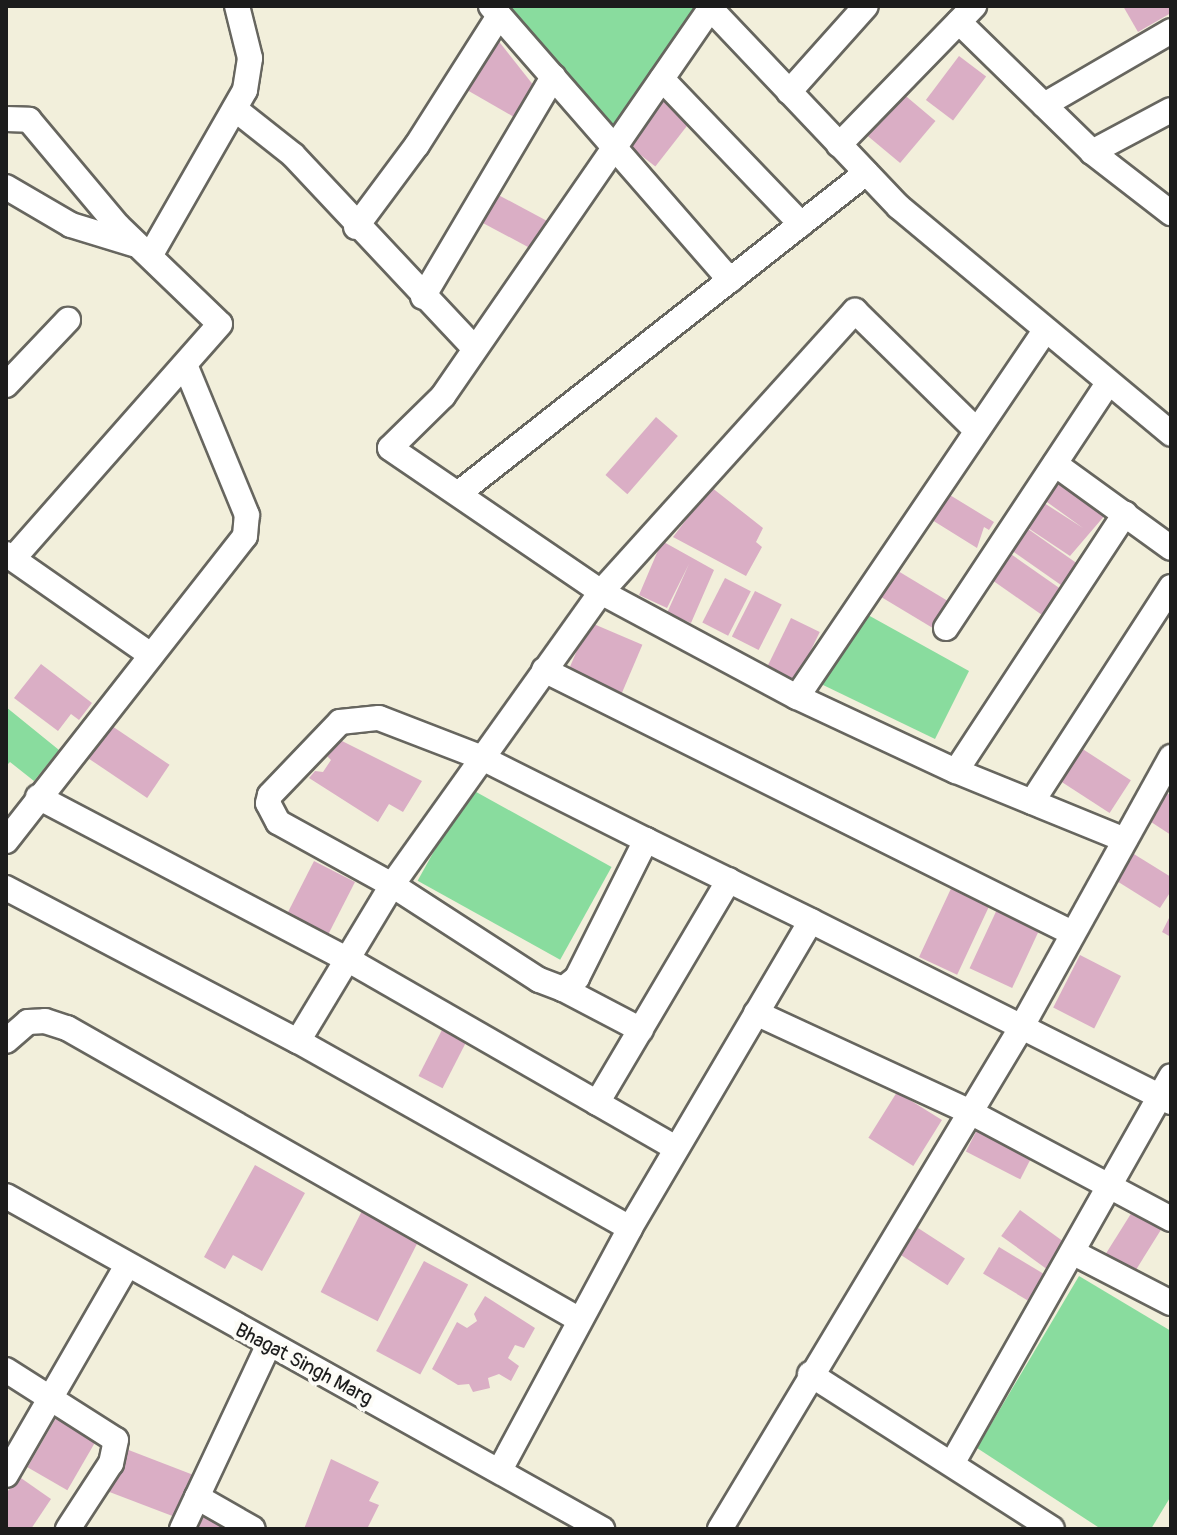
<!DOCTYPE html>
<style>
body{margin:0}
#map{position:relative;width:1177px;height:1535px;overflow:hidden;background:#f2efdb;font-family:Pangolin,sans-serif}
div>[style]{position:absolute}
.green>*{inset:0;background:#89dc9e;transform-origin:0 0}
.building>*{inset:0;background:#daaec5;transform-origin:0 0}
.roads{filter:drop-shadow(2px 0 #67665f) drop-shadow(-2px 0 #67665f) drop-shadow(0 2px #67665f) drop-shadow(0 -2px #67665f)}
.minor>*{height:24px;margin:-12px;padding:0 12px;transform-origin:12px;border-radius:12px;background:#fff}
span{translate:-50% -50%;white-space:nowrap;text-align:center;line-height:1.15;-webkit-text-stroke:8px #fdfcf7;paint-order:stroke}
.street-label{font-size:20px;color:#1c1c1c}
.frame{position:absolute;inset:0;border:8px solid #1c1c1c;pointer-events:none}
</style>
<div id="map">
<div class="green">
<div style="clip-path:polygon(508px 6px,702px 6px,611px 133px)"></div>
<div style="clip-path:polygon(868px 615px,969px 671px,935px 739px,821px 684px)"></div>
<div style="clip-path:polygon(6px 707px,59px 750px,34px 781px,10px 762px,6px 766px)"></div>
<div style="left:469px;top:788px;width:163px;height:106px;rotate:29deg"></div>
<div style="clip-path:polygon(1079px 1276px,1171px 1331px,1171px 1496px,1151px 1529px,1101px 1529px,977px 1448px)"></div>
</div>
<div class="building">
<div style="clip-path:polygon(1123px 6px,1171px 6px,1171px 13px,1138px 32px)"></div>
<div style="clip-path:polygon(497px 39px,538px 91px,521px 121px,467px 90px)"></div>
<div style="left:959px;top:56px;width:34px;height:55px;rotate:37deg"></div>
<div style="left:664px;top:92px;width:39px;height:64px;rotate:38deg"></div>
<div style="left:901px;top:92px;width:45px;height:55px;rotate:40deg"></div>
<div style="left:489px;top:190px;width:69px;height:32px;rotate:28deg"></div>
<div style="left:656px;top:417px;width:29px;height:77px;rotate:41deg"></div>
<div style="clip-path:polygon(1059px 470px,1112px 507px,1070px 556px,1025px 526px,1041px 501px,1083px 528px,1040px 497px)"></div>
<div style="clip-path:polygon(711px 487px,763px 528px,756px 542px,762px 547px,746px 576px,673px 537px)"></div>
<div style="clip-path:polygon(940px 489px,994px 522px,989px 530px,984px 527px,977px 548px,924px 515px)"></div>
<div style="left:1028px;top:529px;width:60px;height:27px;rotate:35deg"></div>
<div style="clip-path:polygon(662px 541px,714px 570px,691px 623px,667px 613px,689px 564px,667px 608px,639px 595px)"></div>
<div style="left:1005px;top:550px;width:72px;height:32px;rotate:35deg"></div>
<div style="left:893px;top:568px;width:64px;height:31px;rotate:31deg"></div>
<div style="left:725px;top:578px;width:29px;height:50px;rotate:27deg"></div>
<div style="left:755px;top:591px;width:30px;height:51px;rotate:27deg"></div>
<div style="left:791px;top:618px;width:32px;height:60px;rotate:26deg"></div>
<div style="left:589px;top:622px;width:58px;height:56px;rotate:23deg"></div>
<div style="clip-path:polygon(41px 664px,92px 703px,79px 720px,71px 714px,58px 731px,14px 698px)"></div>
<div style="left:109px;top:724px;width:73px;height:40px;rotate:34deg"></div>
<div style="clip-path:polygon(340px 740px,422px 781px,403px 812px,389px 804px,378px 822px,309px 778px,315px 771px,323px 772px,331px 760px,327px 756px)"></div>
<div style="left:1078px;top:746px;width:63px;height:39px;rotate:33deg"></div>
<div style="clip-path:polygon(1167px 793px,1171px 796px,1171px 835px,1148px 820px)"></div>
<div style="clip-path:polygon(1129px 851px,1171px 877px,1171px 891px,1160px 908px,1112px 878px)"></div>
<div style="left:314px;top:861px;width:46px;height:65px;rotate:27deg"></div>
<div style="left:955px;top:880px;width:42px;height:85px;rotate:25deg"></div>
<div style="left:1000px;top:903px;width:47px;height:72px;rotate:25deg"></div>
<div style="clip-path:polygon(1171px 914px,1171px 937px,1162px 932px)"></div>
<div style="left:1080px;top:955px;width:46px;height:59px;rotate:27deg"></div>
<div style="left:443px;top:1028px;width:27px;height:54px;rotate:27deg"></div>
<div style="left:897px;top:1092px;width:53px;height:54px;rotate:32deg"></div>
<div style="left:980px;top:1124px;width:61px;height:31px;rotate:27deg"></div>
<div style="clip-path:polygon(255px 1165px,305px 1193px,262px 1271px,233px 1255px,225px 1269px,204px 1257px)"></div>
<div style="left:366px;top:1203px;width:64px;height:100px;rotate:27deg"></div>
<div style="left:1137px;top:1204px;width:34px;height:62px;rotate:32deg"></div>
<div style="left:1020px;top:1210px;width:57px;height:32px;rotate:36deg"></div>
<div style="left:918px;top:1228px;width:56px;height:32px;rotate:33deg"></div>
<div style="left:999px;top:1247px;width:60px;height:31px;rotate:31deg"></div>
<div style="left:424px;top:1261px;width:50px;height:102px;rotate:28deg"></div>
<div style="clip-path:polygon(485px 1296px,535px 1328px,524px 1348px,515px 1345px,508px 1358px,519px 1366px,511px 1381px,499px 1374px,488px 1378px,490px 1388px,473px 1392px,469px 1384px,458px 1385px,432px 1369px,457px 1322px,467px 1328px,477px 1321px,474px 1314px)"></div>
<div style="left:56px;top:1418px;width:46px;height:57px;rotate:30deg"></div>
<div style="left:126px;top:1449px;width:73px;height:46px;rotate:21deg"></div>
<div style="clip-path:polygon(331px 1459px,379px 1482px,369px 1501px,379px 1505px,367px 1529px,304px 1529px)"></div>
<div style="clip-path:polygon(18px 1476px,51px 1499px,31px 1529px,6px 1529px,6px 1494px)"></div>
<div style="clip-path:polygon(208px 1510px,243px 1529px,197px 1529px)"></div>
</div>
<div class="roads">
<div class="minor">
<div style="left:491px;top:6px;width:364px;rotate:48.9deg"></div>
<div style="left:712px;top:6px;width:474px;rotate:124.6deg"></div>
<div style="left:443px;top:396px;width:74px;rotate:135.5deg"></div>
<div style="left:390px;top:448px;width:255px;rotate:34.3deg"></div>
<div style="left:601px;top:592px;width:222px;rotate:28.2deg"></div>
<div style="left:797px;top:697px;width:175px;rotate:25deg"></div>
<div style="left:956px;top:771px;width:180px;rotate:22.2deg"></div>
<div style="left:711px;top:9px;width:273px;rotate:46.5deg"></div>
<div style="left:899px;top:207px;width:354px;rotate:39.8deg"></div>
<div style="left:959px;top:22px;width:186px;rotate:44.3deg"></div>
<div style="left:1092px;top:152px;width:100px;rotate:37.7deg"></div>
<div style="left:662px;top:79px;width:201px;rotate:46.2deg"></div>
<div style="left:789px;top:92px;width:115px;rotate:-48.2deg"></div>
<div style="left:1044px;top:105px;width:147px;rotate:-30.2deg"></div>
<div style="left:235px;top:109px;width:74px;rotate:38.4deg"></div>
<div style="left:293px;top:155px;width:263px;rotate:46.8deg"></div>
<div style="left:6px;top:119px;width:23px;rotate:2deg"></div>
<div style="left:29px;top:120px;width:138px;rotate:50deg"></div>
<div style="left:118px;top:226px;width:141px;rotate:43.9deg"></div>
<div style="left:220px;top:324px;width:313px;rotate:131.4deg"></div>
<div style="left:839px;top:145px;width:194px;rotate:-45.8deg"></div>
<div style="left:1092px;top:152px;width:89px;rotate:-28deg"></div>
<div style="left:6px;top:187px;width:75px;rotate:30.3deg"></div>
<div style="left:71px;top:225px;width:65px;rotate:17deg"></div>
<div style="left:356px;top:227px;width:102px;rotate:-53.4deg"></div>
<div style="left:417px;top:145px;width:153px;rotate:-57.6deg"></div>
<div style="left:150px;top:256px;width:191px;rotate:-60.2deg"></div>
<div style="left:245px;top:90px;width:32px;rotate:-81deg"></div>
<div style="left:250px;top:58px;width:54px;rotate:-104deg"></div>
<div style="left:423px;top:297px;width:256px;rotate:-59.4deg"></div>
<div style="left:6px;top:385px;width:90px;rotate:-46.4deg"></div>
<div style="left:1055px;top:464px;width:143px;rotate:35.9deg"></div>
<div style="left:459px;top:493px;width:518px;rotate:-38.18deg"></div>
<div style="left:6px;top:554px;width:177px;rotate:34.9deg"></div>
<div style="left:946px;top:628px;width:291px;rotate:-56.5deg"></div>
<div style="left:544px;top:670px;width:590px;rotate:26.48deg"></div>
<div style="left:797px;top:697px;width:441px;rotate:-55.9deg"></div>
<div style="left:956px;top:771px;width:308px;rotate:-56.7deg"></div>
<div style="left:38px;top:797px;width:349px;rotate:27.7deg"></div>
<div style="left:347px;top:959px;width:379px;rotate:29.9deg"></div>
<div style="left:1032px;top:802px;width:256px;rotate:-57.1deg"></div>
<div style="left:646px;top:840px;width:154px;rotate:116.6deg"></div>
<div style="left:577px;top:978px;width:18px;rotate:142deg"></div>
<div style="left:563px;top:989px;width:26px;rotate:-159deg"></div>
<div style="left:539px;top:980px;width:175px;rotate:-147.1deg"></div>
<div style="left:392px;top:885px;width:130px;rotate:-151.1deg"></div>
<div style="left:278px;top:822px;width:21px;rotate:-118deg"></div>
<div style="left:268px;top:803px;width:8px;rotate:-76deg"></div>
<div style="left:270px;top:795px;width:101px;rotate:-46.2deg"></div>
<div style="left:340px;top:722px;width:39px;rotate:-6deg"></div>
<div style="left:379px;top:718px;width:108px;rotate:21.1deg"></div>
<div style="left:480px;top:757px;width:186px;rotate:26.6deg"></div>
<div style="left:646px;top:840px;width:184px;rotate:26.1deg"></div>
<div style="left:811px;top:921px;width:403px;rotate:26.7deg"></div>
<div style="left:6px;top:841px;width:387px;rotate:-51.9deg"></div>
<div style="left:245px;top:536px;width:21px;rotate:-85deg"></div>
<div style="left:247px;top:515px;width:160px;rotate:-112.4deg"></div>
<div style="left:6px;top:888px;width:330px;rotate:27.7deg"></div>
<div style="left:298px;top:1041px;width:381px;rotate:29.4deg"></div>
<div style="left:563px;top:989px;width:88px;rotate:27.7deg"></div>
<div style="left:756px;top:1013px;width:236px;rotate:24.8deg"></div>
<div style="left:970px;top:1112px;width:228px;rotate:28deg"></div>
<div style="left:6px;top:1041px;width:29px;rotate:-41deg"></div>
<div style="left:28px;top:1022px;width:17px;rotate:-3deg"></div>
<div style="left:45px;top:1021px;width:23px;rotate:18deg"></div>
<div style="left:67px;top:1028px;width:590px;rotate:29.65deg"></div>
<div style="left:298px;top:1041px;width:182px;rotate:-58.9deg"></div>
<div style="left:392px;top:885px;width:360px;rotate:-54.5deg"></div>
<div style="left:601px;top:592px;width:379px;rotate:-47.9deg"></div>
<div style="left:855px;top:311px;width:168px;rotate:44.5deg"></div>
<div style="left:597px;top:1103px;width:259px;rotate:-59.4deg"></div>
<div style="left:6px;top:1196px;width:683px;rotate:29.19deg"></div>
<div style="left:1074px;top:1253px;width:109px;rotate:27.3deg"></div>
<div style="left:6px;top:1370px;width:130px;rotate:32.5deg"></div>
<div style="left:116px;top:1440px;width:24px;rotate:102deg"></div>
<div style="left:111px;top:1463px;width:79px;rotate:123.1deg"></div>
<div style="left:810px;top:1374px;width:287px;rotate:32.6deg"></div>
<div style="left:953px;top:1462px;width:443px;rotate:-60.5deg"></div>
<div style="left:501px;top:1468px;width:272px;rotate:-61.7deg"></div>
<div style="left:630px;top:1228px;width:356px;rotate:-59.5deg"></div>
<div style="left:6px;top:1475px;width:242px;rotate:-60deg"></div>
<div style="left:197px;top:1497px;width:64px;rotate:29.7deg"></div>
<div style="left:182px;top:1529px;width:202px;rotate:-64.8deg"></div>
<div style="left:720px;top:1529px;width:584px;rotate:-59deg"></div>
<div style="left:1021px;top:1028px;width:310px;rotate:-61deg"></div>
</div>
</div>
<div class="street-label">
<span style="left:304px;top:1364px;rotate:28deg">Bhagat Singh Marg</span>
</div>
<div class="frame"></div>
</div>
